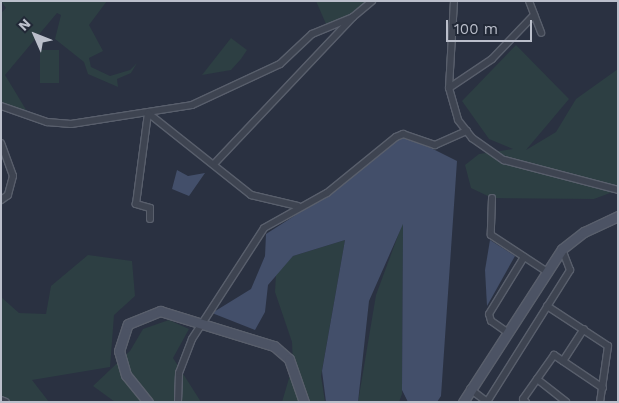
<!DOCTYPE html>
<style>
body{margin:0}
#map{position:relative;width:619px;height:403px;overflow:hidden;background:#2a3141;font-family:"Work Sans",sans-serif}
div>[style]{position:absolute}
.green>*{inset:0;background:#2d3f43;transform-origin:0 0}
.water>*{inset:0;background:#434f6a}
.roads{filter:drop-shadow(1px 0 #595f6c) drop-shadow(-1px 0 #595f6c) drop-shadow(0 1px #595f6c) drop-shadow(0 -1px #595f6c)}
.street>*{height:6px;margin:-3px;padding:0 3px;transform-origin:3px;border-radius:3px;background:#3e4451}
.secondary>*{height:9px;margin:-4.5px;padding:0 4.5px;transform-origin:4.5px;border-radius:4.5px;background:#4c5364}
span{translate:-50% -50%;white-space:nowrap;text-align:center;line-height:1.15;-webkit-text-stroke:4.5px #222937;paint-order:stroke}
.frame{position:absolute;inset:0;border:2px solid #bbbfcb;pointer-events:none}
.north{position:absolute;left:10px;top:10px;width:50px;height:50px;-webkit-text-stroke:4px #222937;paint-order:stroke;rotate:314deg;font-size:14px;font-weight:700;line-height:20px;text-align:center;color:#bbbfcb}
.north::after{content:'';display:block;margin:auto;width:18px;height:22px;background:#bbbfcb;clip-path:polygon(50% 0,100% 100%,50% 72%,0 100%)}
.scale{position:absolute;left:446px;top:20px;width:86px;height:22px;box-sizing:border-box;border:2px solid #bbbfcb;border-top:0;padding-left:6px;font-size:15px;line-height:18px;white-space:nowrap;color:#bbbfcb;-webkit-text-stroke:4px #222937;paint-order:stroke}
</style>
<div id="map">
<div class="green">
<div style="clip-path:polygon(107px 1px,89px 25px,103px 51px,89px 58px,91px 67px,110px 76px,130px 70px,137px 63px,131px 73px,117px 79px,118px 87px,88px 74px,84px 62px,55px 39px,61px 15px,57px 13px,5px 75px,28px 113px,1px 102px,1px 13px,6px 8px,1px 1px)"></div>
<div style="clip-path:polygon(316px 1px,367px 1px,355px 12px,326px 24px)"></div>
<div style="clip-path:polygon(231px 38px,247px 50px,241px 59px,231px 70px,202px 75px)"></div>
<div style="clip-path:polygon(516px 45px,569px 99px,526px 150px,556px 132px,576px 99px,618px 69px,618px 190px,594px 199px,492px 198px,471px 188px,465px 165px,479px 154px,513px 149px,489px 139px,462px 101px)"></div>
<div style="left:40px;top:50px;width:19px;height:33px"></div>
<div style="clip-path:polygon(403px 222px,402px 394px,399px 402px,358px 402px,376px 295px)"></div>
<div style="clip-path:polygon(345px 240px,321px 376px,325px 402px,282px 402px,293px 365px,292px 342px,275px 292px,276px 274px,293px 256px)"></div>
<div style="clip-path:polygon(88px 255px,132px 261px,135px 296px,114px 315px,110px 367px,32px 380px,49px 402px,1px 402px,1px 297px,19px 313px,46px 314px,51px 286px)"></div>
<div style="clip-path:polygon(169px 320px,189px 329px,173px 358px,201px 402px,115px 402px,93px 386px,130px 351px,143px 329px)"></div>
</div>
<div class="water">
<div style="clip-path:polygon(403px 134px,457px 161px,441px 396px,437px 402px,408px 402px,402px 390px,403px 224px,369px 301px,358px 402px,326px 402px,322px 371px,345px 240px,293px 256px,268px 285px,265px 312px,255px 330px,212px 313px,251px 289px,265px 256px,266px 234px,341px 186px)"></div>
<div style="clip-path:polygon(177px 170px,188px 176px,205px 173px,189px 196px,172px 189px)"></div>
<div style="clip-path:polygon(490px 240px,515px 256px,487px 306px,485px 270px)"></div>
</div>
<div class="roads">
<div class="street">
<div style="left:454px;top:1px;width:87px;rotate:93.3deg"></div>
<div style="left:449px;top:88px;width:33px;rotate:74deg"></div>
<div style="left:458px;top:120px;width:23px;rotate:52deg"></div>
<div style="left:472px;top:138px;width:39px;rotate:35deg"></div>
<div style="left:504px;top:160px;width:118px;rotate:14.7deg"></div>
<div style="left:529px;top:1px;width:34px;rotate:69deg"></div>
<div style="left:449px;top:88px;width:52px;rotate:-34deg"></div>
<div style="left:492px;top:59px;width:61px;rotate:-46.3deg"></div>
<div style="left:1px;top:106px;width:49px;rotate:19.2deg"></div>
<div style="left:47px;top:122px;width:24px;rotate:5deg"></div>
<div style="left:71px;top:124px;width:122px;rotate:-8.9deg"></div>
<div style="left:192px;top:105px;width:97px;rotate:-25deg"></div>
<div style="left:280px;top:64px;width:44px;rotate:-43.2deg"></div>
<div style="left:312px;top:34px;width:44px;rotate:-22.5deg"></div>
<div style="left:353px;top:17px;width:25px;rotate:-40deg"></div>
<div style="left:1px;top:143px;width:35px;rotate:70deg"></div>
<div style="left:13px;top:176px;width:20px;rotate:105deg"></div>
<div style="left:8px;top:195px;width:9px;rotate:144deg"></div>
<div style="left:215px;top:163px;width:201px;rotate:-46.6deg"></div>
<div style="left:492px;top:198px;width:37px;rotate:92deg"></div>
<div style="left:491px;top:235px;width:66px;rotate:33.2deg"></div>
<div style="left:150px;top:219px;width:11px;rotate:-90deg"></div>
<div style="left:150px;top:208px;width:15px;rotate:-164deg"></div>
<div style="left:136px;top:204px;width:92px;rotate:-82.5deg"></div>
<div style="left:148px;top:113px;width:132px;rotate:38.5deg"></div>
<div style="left:251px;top:195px;width:48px;rotate:13.2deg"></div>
<div style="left:547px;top:306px;width:73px;rotate:33.3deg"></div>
<div style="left:608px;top:346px;width:57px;rotate:98.1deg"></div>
<div style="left:507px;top:332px;width:19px;rotate:-145deg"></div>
<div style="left:491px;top:321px;width:7px;rotate:-106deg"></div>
<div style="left:489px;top:314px;width:67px;rotate:-58.4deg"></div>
<div style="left:563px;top:361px;width:38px;rotate:-57deg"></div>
<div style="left:537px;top:379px;width:37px;rotate:38deg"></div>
<div style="left:470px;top:389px;width:21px;rotate:37deg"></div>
<div style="left:1px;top:400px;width:5px;rotate:22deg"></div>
<div style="left:178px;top:402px;width:29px;rotate:-88deg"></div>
<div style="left:179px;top:373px;width:36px;rotate:-69deg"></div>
<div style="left:192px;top:339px;width:132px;rotate:-57deg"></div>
<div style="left:264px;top:228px;width:72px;rotate:-29.1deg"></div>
<div style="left:327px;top:193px;width:89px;rotate:-39.1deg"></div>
<div style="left:396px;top:137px;width:8px;rotate:-23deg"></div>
<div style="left:403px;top:134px;width:34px;rotate:19deg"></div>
<div style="left:435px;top:145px;width:35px;rotate:-24deg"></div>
<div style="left:487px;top:402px;width:156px;rotate:-57.8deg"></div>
<div style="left:570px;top:270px;width:22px;rotate:-111deg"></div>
<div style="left:526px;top:402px;width:4px;rotate:-135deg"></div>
<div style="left:523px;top:399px;width:54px;rotate:-54.8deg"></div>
<div style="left:554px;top:355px;width:59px;rotate:34deg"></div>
</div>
<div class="secondary">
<div style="left:148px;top:402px;width:35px;rotate:-129deg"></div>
<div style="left:126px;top:375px;width:25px;rotate:-106deg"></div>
<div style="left:119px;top:351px;width:28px;rotate:-72deg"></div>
<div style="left:128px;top:324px;width:35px;rotate:-22deg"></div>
<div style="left:160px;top:311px;width:119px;rotate:17.1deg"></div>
<div style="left:274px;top:346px;width:20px;rotate:41deg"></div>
<div style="left:289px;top:359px;width:46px;rotate:70.8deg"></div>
<div style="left:463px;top:402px;width:182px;rotate:-57.1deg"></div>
<div style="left:562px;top:249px;width:28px;rotate:-38deg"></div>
<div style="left:584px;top:232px;width:38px;rotate:-25deg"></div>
</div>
</div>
<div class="frame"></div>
<div class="north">N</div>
<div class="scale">100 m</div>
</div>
